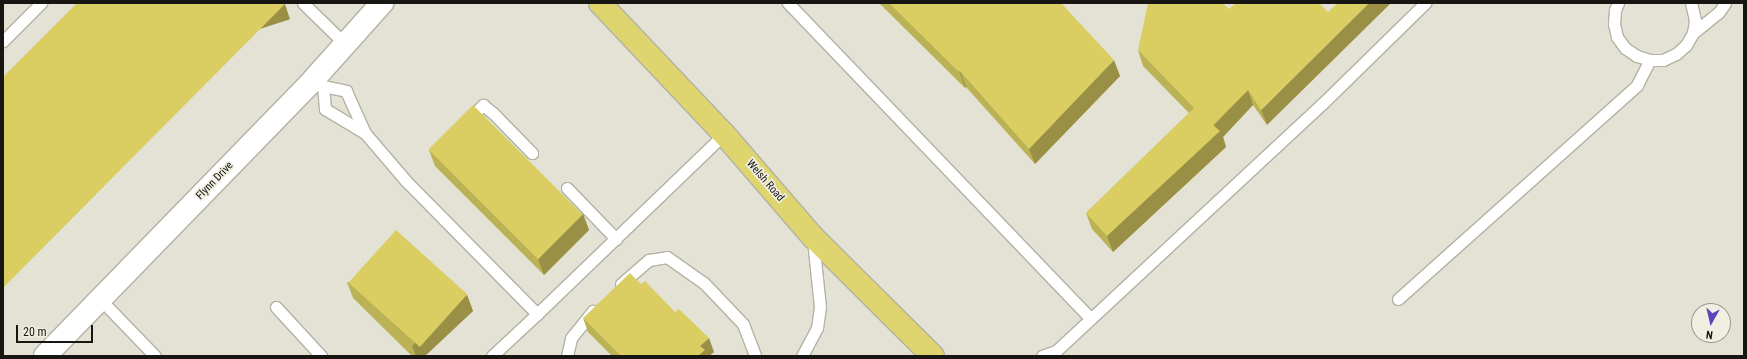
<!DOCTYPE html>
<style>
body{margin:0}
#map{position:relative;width:1747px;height:359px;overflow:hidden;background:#e3e2d5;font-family:"Roboto Condensed",sans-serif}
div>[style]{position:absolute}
.roads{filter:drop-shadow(1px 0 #b3b2a5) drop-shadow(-1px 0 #b3b2a5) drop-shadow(0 1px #b3b2a5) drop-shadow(0 -1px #b3b2a5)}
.service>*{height:11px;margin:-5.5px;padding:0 5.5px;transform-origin:5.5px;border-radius:5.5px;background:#fff}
.minor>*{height:22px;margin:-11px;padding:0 11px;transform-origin:11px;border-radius:11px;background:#fff}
.primary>*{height:22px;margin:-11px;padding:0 11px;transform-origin:11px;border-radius:11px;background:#dfd56e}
.wall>*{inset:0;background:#bbb155}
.shaded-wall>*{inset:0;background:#999045;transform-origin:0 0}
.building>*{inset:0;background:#dace63;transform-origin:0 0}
span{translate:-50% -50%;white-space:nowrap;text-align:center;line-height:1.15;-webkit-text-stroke:3.5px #f0efe2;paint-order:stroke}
.street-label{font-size:11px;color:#171612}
.frame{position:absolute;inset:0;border:4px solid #171612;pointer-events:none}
.north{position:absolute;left:1691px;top:303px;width:40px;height:40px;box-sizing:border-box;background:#f0efe2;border:1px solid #99988f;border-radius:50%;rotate:188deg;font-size:11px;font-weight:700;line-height:16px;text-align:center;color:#171612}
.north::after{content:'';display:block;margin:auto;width:14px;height:18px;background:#5b45bd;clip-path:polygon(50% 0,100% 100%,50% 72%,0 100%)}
.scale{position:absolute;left:16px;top:325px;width:77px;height:18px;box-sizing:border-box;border:2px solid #171612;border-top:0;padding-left:5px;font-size:12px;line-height:14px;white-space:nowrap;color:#171612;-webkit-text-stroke:3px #f0efe2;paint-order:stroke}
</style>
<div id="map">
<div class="roads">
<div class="service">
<div style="left:303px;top:3px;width:59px;rotate:44.3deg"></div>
<div style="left:788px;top:3px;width:436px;rotate:46.2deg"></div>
<div style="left:1618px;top:3px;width:8px;rotate:113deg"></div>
<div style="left:1615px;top:10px;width:14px;rotate:94deg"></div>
<div style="left:1614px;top:24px;width:13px;rotate:77deg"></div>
<div style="left:1617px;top:37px;width:14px;rotate:54deg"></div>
<div style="left:1625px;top:48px;width:14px;rotate:34deg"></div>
<div style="left:1637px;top:56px;width:14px;rotate:17deg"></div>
<div style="left:1650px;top:60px;width:13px"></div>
<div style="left:1663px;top:60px;width:14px;rotate:-25deg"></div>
<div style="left:1676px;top:54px;width:13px;rotate:-42deg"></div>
<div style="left:1686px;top:45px;width:14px;rotate:-60deg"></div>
<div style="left:1693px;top:33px;width:13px;rotate:-81deg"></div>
<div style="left:1695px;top:20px;width:17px;rotate:-103deg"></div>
<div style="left:1693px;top:33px;width:33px;rotate:-39deg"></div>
<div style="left:1719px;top:12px;width:11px;rotate:-56deg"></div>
<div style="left:3px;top:41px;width:54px;rotate:-45deg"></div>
<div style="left:313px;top:80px;width:12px;rotate:31deg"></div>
<div style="left:323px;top:86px;width:24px;rotate:12deg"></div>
<div style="left:346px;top:91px;width:46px;rotate:65.7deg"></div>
<div style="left:365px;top:133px;width:63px;rotate:49.5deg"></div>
<div style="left:406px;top:181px;width:187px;rotate:45.4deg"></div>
<div style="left:537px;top:314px;width:62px;rotate:137deg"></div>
<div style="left:323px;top:86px;width:23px;rotate:85deg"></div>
<div style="left:325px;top:109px;width:47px;rotate:31deg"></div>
<div style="left:468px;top:119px;width:21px;rotate:-43deg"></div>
<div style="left:483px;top:105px;width:13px;rotate:39deg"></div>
<div style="left:493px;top:113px;width:56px;rotate:45.7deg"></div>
<div style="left:567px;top:188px;width:71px;rotate:46.1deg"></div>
<div style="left:621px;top:284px;width:37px;rotate:-41deg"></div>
<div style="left:649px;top:260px;width:18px;rotate:-9deg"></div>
<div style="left:667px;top:257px;width:45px;rotate:35.1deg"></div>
<div style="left:704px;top:283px;width:57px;rotate:46.4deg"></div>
<div style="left:743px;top:324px;width:34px;rotate:69deg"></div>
<div style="left:100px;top:299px;width:79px;rotate:46deg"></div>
<div style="left:1398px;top:299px;width:321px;rotate:-41.8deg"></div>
<div style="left:1637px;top:85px;width:28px;rotate:-63deg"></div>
<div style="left:276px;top:307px;width:67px;rotate:47.4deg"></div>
<div style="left:537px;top:314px;width:260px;rotate:-43.9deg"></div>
<div style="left:567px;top:356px;width:18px;rotate:-77deg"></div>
<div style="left:571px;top:338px;width:35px;rotate:-51deg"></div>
<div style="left:802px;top:356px;width:32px;rotate:-62deg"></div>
<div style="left:817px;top:328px;width:21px;rotate:-82deg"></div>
<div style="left:820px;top:307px;width:67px;rotate:-96deg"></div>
<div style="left:1042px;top:356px;width:15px;rotate:-20deg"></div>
<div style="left:1056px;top:351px;width:364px;rotate:-42.9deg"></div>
<div style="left:1323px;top:103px;width:143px;rotate:-44.4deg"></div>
</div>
<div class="minor">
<div style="left:45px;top:356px;width:388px;rotate:-45.8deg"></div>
<div style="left:315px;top:78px;width:101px;rotate:-48.2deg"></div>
</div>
<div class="primary">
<div style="left:600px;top:3px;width:180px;rotate:46.6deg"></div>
<div style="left:724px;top:134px;width:136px;rotate:49.2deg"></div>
<div style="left:813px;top:237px;width:169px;rotate:44.8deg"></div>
</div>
</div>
<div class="wall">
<div style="clip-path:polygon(879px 3px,1061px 3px,1120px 76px,1035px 164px,966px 87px,965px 88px)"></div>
<div style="clip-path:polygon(1223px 3px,1267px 125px,1253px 105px,1223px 137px,1226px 147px,1113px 252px,1092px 229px,1086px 213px,1189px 113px,1143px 66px,1138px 50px)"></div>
<div style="clip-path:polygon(429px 150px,583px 214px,589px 230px,544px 275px,435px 166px)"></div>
<div style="clip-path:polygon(347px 282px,467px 295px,473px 311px,425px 356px,412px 356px,353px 298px)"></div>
<div style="clip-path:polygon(583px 318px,714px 352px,709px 356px,612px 356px,588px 332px)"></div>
</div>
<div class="shaded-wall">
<div style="clip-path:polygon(1369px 3px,1391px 3px,1267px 125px,1261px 110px)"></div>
<div style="left:285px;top:4px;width:16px;height:400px;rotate:72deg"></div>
<div style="clip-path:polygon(1114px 60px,1120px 76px,1035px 164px,1029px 149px)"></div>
<div style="left:960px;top:71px;width:17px;height:1px;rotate:69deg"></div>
<div style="clip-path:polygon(1248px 90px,1253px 105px,1223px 137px,1226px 147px,1113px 252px,1107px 236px)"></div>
<div style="clip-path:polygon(583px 214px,589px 230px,544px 275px,538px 259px)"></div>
<div style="clip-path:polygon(467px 295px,473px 311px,425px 356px,416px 356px,412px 346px)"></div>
<div style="clip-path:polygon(709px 338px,714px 352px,709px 356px,698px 356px,700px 346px)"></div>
</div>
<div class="building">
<div style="clip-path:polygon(77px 3px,284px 3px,285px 4px,3px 288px,3px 77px)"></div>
<div style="clip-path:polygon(889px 3px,1061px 3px,1114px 60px,1029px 149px,960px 71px,959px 72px)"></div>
<div style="clip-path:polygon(1148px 3px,1223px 3px,1229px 9px,1236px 3px,1319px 3px,1328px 12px,1338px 3px,1369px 3px,1261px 110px,1248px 90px,1213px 125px,1220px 131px,1107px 236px,1086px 213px,1194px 108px,1138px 50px)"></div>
<div style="left:473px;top:105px;width:155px;height:63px;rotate:45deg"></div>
<div style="left:396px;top:230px;width:96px;height:71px;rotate:42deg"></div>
<div style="clip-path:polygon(630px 273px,641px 284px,645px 281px,675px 312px,679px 309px,709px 338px,700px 346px,705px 350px,698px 356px,621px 356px,583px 318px)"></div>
</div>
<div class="street-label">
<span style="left:215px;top:181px;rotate:-46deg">Flynn Drive</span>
<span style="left:765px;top:181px;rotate:49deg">Welsh Road</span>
</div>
<div class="frame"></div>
<div class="north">N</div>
<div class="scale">20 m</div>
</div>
